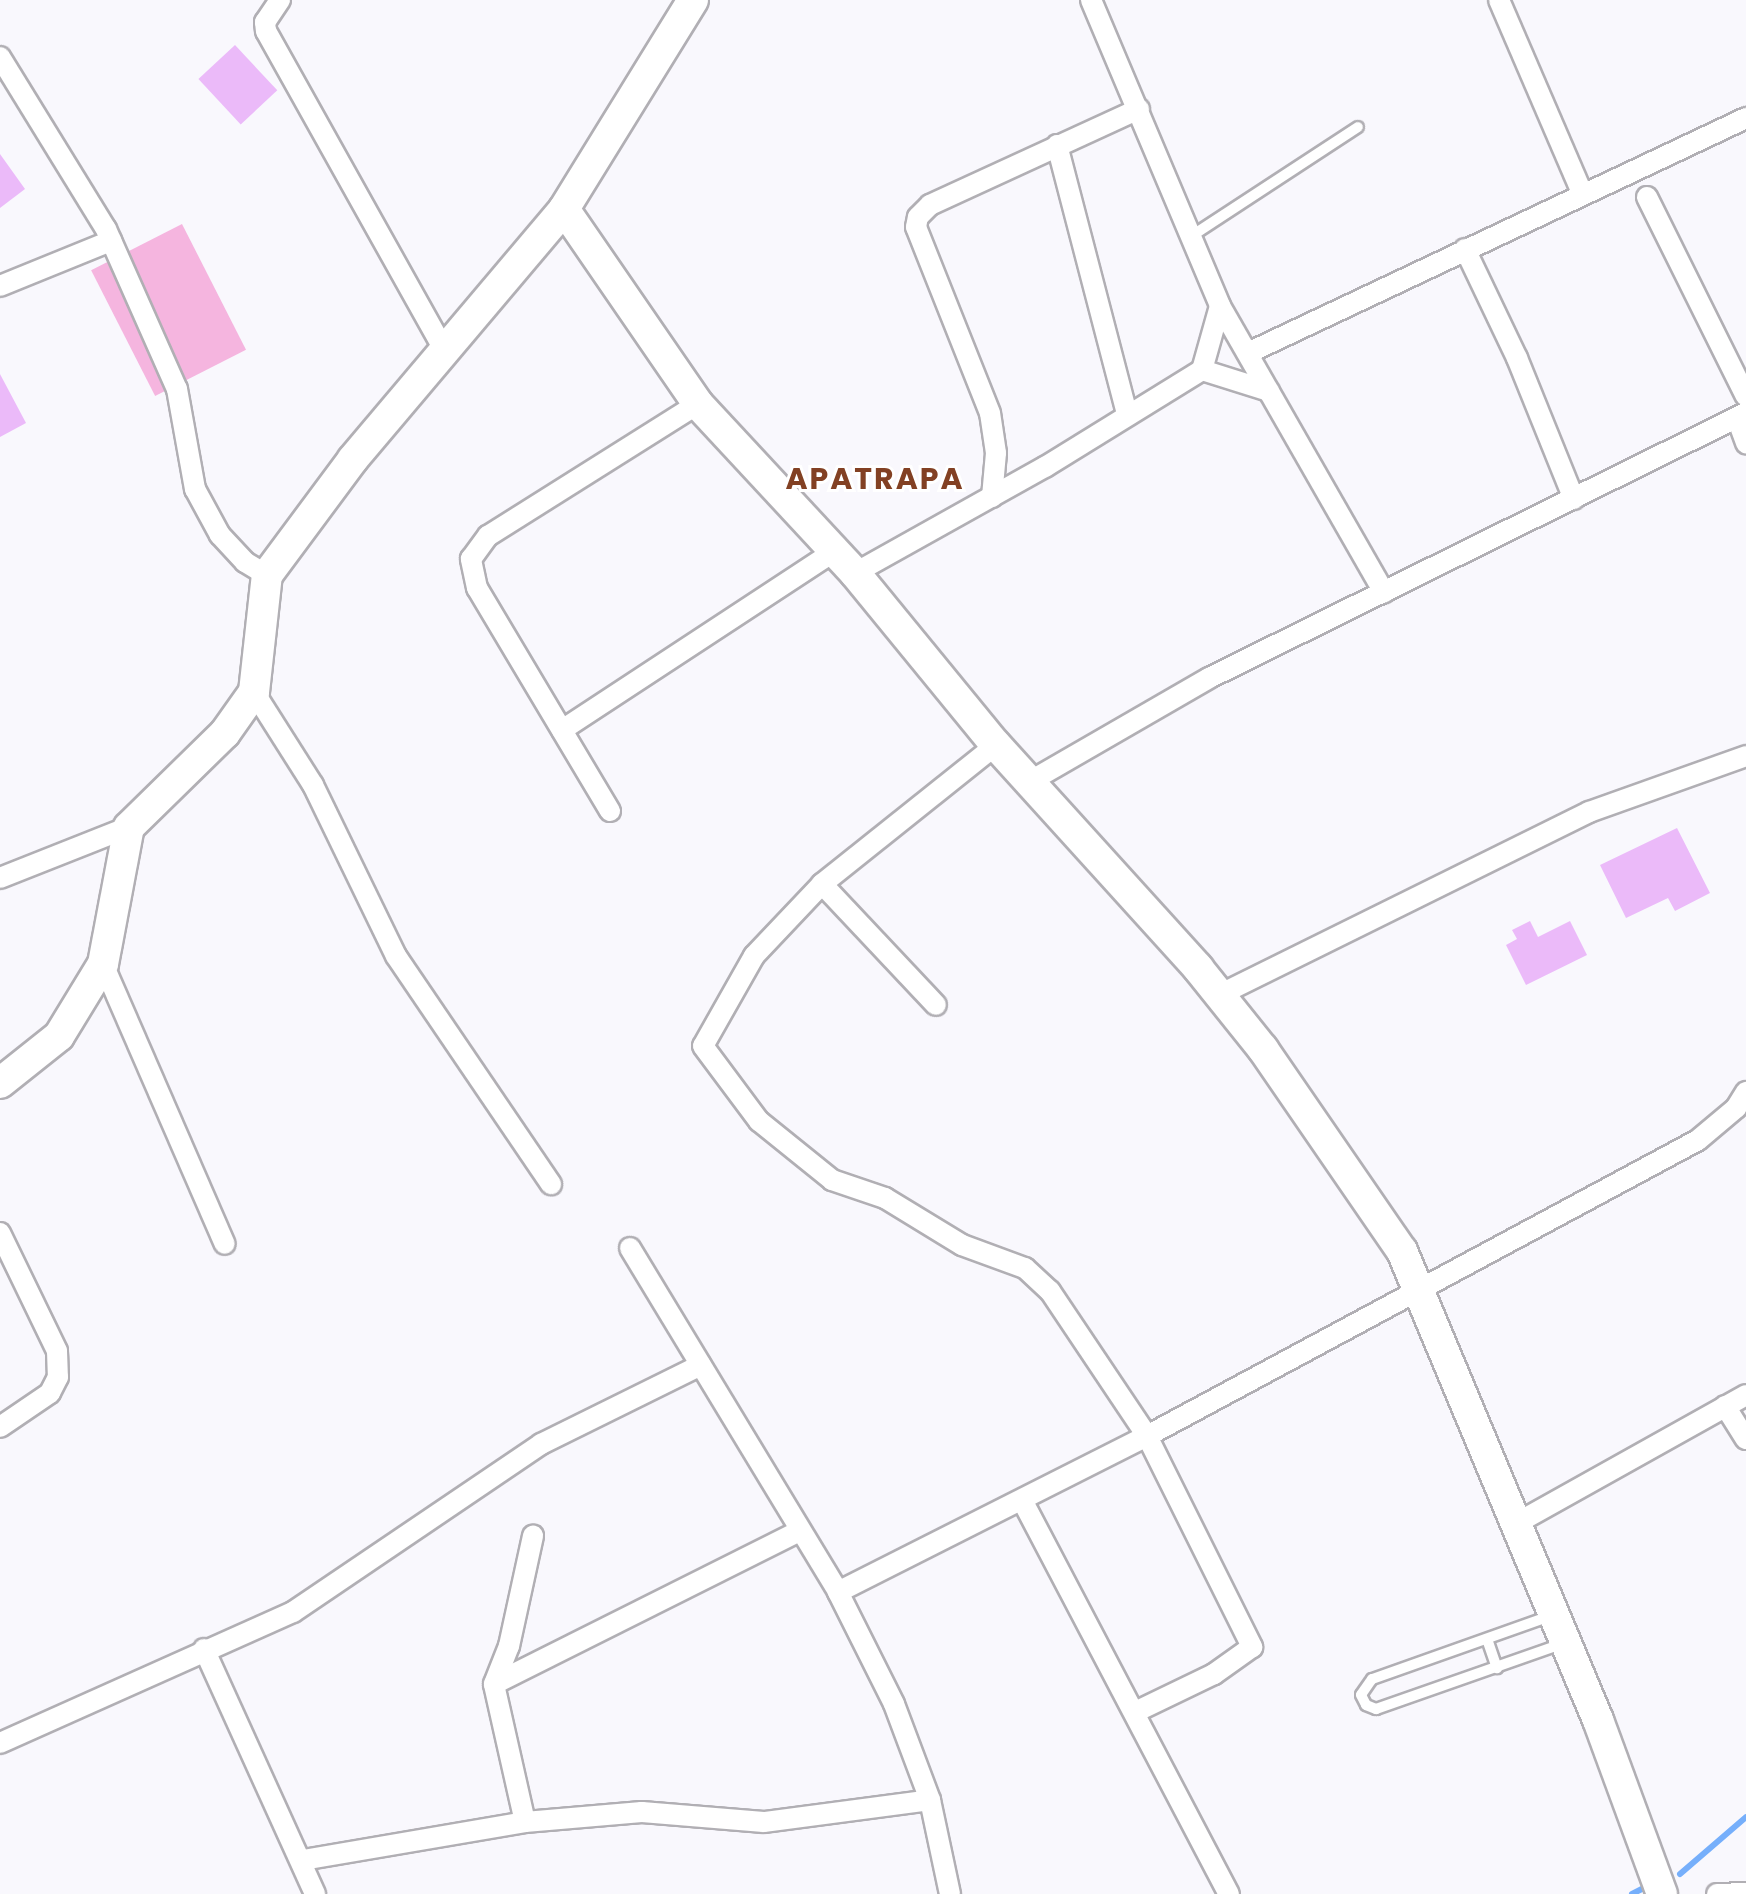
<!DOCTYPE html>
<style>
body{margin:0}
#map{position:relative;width:1746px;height:1894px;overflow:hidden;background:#f9f8fd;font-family:Poppins,sans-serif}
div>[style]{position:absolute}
.green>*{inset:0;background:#f5b5df;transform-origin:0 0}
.stream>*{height:6px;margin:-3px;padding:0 3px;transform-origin:3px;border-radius:3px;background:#76affb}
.building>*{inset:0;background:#ebbaf9;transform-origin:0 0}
.roads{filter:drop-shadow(2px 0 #b1afb4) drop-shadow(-2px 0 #b1afb4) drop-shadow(0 2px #b1afb4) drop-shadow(0 -2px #b1afb4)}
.lane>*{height:10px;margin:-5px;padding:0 5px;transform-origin:5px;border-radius:5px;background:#fff}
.street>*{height:20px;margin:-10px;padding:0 10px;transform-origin:10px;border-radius:10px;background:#fff}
.secondary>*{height:30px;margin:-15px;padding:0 15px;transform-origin:15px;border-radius:15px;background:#fff}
span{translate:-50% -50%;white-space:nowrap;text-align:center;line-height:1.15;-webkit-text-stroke:6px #fff;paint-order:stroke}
.district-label{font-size:30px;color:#824023;font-weight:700;letter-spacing:2px}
</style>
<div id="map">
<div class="green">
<div style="left:182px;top:224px;width:141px;height:102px;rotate:63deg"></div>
</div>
<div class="stream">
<div style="left:1680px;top:1874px;width:87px;rotate:-40.8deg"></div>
<div style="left:1632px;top:1894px;width:11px;rotate:-27deg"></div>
</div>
<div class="building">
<div style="left:235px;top:45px;width:62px;height:50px;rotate:47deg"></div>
<div style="clip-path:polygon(0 154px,25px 189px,0 208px)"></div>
<div style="clip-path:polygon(0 374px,26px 423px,0 437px)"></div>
<div style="clip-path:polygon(1677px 828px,1710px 893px,1675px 911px,1668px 898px,1626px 918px,1600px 865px)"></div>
<div style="clip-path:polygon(1530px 921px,1538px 937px,1570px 921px,1587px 955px,1526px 985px,1506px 945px,1517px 939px,1512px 930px)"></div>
</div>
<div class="roads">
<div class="lane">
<div style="left:1193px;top:235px;width:197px;rotate:-33.2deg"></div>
<div style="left:1553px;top:1615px;width:192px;rotate:160.5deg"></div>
<div style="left:1372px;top:1679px;width:19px;rotate:125deg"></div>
<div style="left:1361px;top:1695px;width:11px;rotate:63deg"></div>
<div style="left:1366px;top:1705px;width:11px;rotate:22deg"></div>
<div style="left:1376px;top:1709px;width:197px;rotate:-19.3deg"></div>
<div style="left:1487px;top:1639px;width:31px;rotate:71deg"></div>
</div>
<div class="street">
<div style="left:280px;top:0;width:27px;rotate:124deg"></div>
<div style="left:265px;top:22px;width:9px;rotate:84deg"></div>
<div style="left:266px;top:31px;width:367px;rotate:60.8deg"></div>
<div style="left:1091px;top:0;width:332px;rotate:67.1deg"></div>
<div style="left:1220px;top:306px;width:330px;rotate:60.2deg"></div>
<div style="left:1499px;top:0;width:210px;rotate:66.7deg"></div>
<div style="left:0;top:57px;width:202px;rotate:58.4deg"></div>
<div style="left:106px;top:229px;width:175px;rotate:66.1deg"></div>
<div style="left:177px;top:389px;width:102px;rotate:79.8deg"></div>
<div style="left:195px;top:489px;width:52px;rotate:61.5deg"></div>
<div style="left:220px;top:535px;width:37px;rotate:47deg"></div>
<div style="left:245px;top:562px;width:26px;rotate:31deg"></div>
<div style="left:1057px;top:145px;width:278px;rotate:75.4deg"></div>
<div style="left:1647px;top:197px;width:222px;rotate:63.6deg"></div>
<div style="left:1465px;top:249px;width:121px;rotate:64.5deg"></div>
<div style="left:1517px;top:358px;width:152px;rotate:68deg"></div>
<div style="left:0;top:286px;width:120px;rotate:-22.1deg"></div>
<div style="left:1248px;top:353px;width:551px;rotate:-25.26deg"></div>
<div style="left:1202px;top:370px;width:70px;rotate:17.4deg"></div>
<div style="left:1737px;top:418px;width:27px;rotate:70deg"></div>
<div style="left:992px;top:497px;width:44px;rotate:-84.8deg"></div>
<div style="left:996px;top:453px;width:40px;rotate:-98.5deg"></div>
<div style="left:990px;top:413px;width:200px;rotate:-111.7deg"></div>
<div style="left:916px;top:227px;width:10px;rotate:-79deg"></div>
<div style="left:918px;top:217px;width:17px;rotate:-45deg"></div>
<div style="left:930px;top:205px;width:230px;rotate:-24.7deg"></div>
<div style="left:855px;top:573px;width:218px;rotate:-29.2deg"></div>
<div style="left:1045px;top:467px;width:185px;rotate:-31.7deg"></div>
<div style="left:1202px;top:370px;width:66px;rotate:-74.3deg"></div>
<div style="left:254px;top:692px;width:110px;rotate:57.6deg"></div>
<div style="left:313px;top:785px;width:190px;rotate:64.1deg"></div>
<div style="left:396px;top:956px;width:276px;rotate:55.8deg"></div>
<div style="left:562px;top:730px;width:326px;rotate:-33.3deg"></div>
<div style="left:996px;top:745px;width:223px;rotate:141.4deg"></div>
<div style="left:822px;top:884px;width:99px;rotate:133.4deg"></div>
<div style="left:754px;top:956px;width:103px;rotate:119.5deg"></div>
<div style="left:703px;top:1046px;width:94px;rotate:53.3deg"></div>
<div style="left:759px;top:1121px;width:94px;rotate:38.9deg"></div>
<div style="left:832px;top:1180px;width:56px;rotate:18.8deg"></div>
<div style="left:885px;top:1198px;width:90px;rotate:31.4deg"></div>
<div style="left:962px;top:1245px;width:67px;rotate:20.1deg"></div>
<div style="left:1025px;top:1268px;width:34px;rotate:43deg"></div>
<div style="left:1050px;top:1291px;width:174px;rotate:56.2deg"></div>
<div style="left:1147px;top:1436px;width:236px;rotate:63.5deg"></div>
<div style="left:1252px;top:1647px;width:47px;rotate:144.6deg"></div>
<div style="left:1214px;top:1674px;width:88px;rotate:154.3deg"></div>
<div style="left:1029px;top:782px;width:208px;rotate:-30deg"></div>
<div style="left:1209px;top:678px;width:599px;rotate:-26.27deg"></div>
<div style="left:610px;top:811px;width:260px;rotate:-120.8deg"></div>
<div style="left:477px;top:588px;width:30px;rotate:-102deg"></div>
<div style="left:471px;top:559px;width:29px;rotate:-54deg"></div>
<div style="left:488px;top:536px;width:248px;rotate:-32.2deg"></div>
<div style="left:0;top:878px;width:139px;rotate:-21.6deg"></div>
<div style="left:822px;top:884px;width:166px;rotate:46.7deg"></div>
<div style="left:103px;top:964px;width:305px;rotate:66.5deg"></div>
<div style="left:1219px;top:995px;width:413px;rotate:-26.3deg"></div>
<div style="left:1589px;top:812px;width:167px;rotate:-19.6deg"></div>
<div style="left:0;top:1233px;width:131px;rotate:64.2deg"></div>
<div style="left:57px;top:1351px;width:26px;rotate:88deg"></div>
<div style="left:58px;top:1377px;width:18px;rotate:117deg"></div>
<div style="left:50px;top:1393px;width:60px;rotate:145.8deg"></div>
<div style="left:630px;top:1248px;width:402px;rotate:58.8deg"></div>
<div style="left:838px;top:1592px;width:125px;rotate:63.4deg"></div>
<div style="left:894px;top:1704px;width:103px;rotate:69.4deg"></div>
<div style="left:930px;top:1800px;width:96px;rotate:78deg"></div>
<div style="left:1725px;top:1406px;width:39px;rotate:58deg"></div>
<div style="left:1022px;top:1500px;width:445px;rotate:62.3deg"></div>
<div style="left:1517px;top:1523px;width:262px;rotate:-29.2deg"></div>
<div style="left:838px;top:1592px;width:346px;rotate:-26.8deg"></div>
<div style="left:1147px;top:1436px;width:625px;rotate:-28.24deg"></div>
<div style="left:1698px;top:1140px;width:50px;rotate:-40.1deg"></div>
<div style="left:1736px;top:1108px;width:19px;rotate:-58deg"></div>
<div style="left:204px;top:1649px;width:269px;rotate:65.6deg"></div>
<div style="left:494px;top:1684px;width:340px;rotate:-26.6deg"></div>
<div style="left:0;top:1743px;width:321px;rotate:-24.1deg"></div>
<div style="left:293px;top:1612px;width:300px;rotate:-34.1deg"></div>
<div style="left:541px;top:1444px;width:178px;rotate:-26.3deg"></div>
<div style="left:525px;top:1822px;width:141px;rotate:-102.7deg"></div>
<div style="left:494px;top:1684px;width:41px;rotate:-68.5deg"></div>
<div style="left:509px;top:1646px;width:113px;rotate:-77.7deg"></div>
<div style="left:303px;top:1860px;width:225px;rotate:-9.7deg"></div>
<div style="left:525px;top:1822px;width:117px;rotate:-4.9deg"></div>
<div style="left:642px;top:1812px;width:122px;rotate:4.7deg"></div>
<div style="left:764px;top:1822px;width:167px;rotate:-7.5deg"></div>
<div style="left:1717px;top:1894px;width:29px;rotate:-2deg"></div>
</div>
<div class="secondary">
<div style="left:693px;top:0;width:246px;rotate:121.7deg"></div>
<div style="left:564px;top:209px;width:237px;rotate:55.5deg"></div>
<div style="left:698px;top:404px;width:231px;rotate:47.1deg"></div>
<div style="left:855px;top:573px;width:222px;rotate:50.7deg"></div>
<div style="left:996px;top:745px;width:301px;rotate:47.8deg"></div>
<div style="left:1198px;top:968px;width:104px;rotate:51.3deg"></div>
<div style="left:1263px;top:1049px;width:245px;rotate:55.5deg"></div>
<div style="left:1402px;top:1251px;width:508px;rotate:67.32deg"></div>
<div style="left:1598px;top:1720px;width:185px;rotate:69.8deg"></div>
<div style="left:0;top:1083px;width:75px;rotate:-38.5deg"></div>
<div style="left:59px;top:1036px;width:84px;rotate:-58.6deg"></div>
<div style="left:103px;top:964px;width:139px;rotate:-79.3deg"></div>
<div style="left:129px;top:827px;width:134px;rotate:-44.4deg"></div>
<div style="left:225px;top:733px;width:50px;rotate:-54.7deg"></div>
<div style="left:254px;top:692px;width:118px;rotate:-83.7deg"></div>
<div style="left:267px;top:575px;width:144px;rotate:-53.4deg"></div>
<div style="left:353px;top:459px;width:327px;rotate:-49.8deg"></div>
</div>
</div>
<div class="district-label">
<span style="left:875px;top:479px">APATRAPA</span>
</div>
</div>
